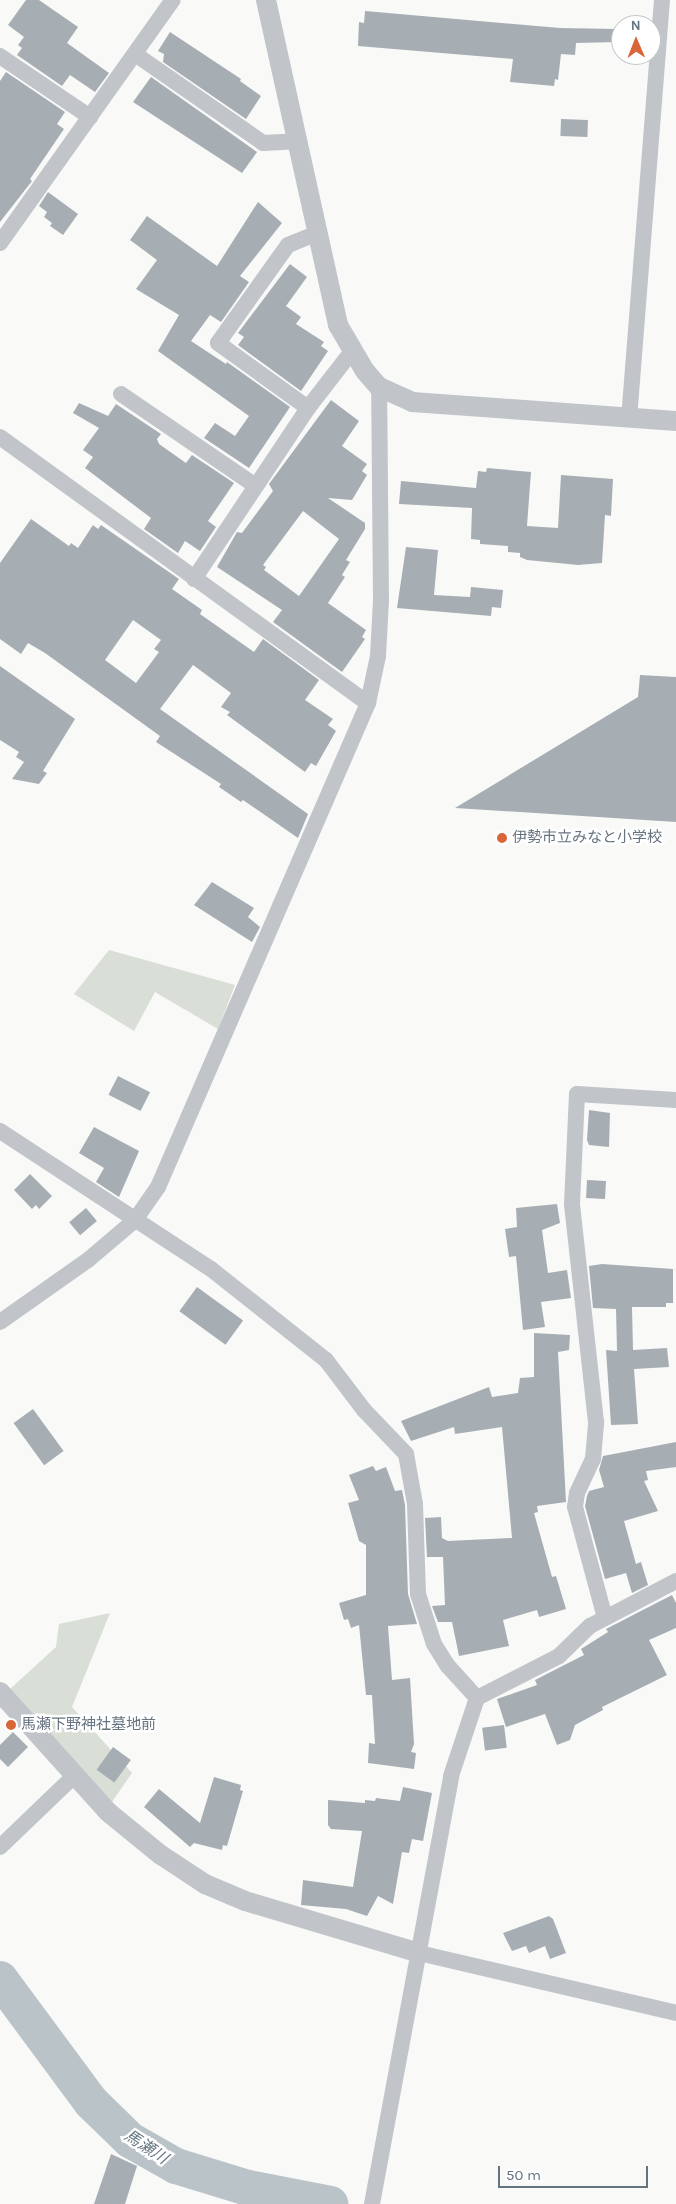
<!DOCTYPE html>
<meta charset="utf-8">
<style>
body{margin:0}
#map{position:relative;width:676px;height:2204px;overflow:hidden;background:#f9f9f8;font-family:Karla,"Noto Sans JP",sans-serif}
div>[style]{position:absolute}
.green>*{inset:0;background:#d9ded7}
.river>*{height:36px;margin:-18px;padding:0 18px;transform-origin:18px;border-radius:18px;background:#bac3c8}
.building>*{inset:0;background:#a6aeb4;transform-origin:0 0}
.minor>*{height:16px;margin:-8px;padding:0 8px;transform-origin:8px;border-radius:8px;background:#c1c5c9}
.tertiary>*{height:20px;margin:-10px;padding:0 10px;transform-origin:10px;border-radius:10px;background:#c1c5c9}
.dots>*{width:14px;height:14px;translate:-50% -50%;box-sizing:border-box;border:2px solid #fff;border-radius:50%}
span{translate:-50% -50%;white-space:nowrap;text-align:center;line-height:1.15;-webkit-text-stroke:5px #fff;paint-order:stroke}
.poi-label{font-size:15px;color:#667480}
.left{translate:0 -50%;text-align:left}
.water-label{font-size:16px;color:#677881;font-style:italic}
.north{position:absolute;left:611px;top:15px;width:50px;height:50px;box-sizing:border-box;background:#fff;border:1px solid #c2c7cc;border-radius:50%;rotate:359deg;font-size:14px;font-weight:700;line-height:20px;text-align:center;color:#667480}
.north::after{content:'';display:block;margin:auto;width:18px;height:22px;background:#d86639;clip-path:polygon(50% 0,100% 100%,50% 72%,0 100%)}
.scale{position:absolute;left:498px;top:2166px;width:150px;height:22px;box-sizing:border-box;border:2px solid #667480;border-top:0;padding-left:6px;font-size:15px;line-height:18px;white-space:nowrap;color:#667480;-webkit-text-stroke:4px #fff;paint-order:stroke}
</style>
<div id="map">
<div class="green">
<div style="clip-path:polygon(109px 950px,235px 985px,218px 1029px,155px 992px,134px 1031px,74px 994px)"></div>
<div style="clip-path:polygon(110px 1613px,72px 1707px,132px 1773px,112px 1802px,10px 1689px,56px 1647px,59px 1624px)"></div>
</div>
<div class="river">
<div style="left:0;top:1979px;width:153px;rotate:53.5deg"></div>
<div style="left:91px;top:2102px;width:54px;rotate:44.3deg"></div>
<div style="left:130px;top:2140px;width:53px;rotate:29.5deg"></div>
<div style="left:176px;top:2166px;width:75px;rotate:17deg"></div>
<div style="left:248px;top:2188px;width:84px;rotate:11deg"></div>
</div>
<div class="building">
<div style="clip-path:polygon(26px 0,39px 0,78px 27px,67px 43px,109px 73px,95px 92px,70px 75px,62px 86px,17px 55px,22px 48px,18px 45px,24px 37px,8px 25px)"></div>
<div style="clip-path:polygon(365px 11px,560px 28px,618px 29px,618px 42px,576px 43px,575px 55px,561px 54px,558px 80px,555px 79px,554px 86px,510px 82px,513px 59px,358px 46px,359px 22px,364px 23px)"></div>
<div style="clip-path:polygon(170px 32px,241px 79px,240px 81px,261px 96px,246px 119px,163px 62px,164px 54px,158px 51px)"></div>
<div style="clip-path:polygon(6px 72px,65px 112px,57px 124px,64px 129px,30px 179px,32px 181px,0 222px,0 81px)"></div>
<div style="clip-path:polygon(151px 77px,257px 152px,242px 173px,133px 102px)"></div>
<div style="left:561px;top:119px;width:27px;height:17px;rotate:2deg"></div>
<div style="clip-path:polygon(48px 192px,78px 214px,63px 235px,50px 226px,52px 223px,44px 217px,47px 212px,39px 206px)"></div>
<div style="clip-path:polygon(258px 202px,282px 223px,240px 276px,249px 282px,221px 322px,210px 315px,191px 341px,226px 364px,227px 362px,290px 407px,249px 468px,204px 438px,215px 423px,235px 436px,249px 416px,158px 351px,179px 315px,136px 289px,157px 260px,130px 240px,147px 216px,217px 266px)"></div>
<div style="clip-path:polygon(290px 264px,307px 277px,286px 306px,301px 317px,296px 324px,324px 342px,321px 346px,328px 351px,301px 391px,238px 345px,244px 337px,238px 333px)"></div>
<div style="clip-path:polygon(evenodd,331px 400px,359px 421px,342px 446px,367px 464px,362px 471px,367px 475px,352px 500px,328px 498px,365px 523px,365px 529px,346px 560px,350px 562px,342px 575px,345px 577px,328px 603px,366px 630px,362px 637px,365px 639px,342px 672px,273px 622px,282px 610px,217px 567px,237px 532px,242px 533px,273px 491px,269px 484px,331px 400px,303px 511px,339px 539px,299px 596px,264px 570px,266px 567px,263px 565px,303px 511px)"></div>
<div style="clip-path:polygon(79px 403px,108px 416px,116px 404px,161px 434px,157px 439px,159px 444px,186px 463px,192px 455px,234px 483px,208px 521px,216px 527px,200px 551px,185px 541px,178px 553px,144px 529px,151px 518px,85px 468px,93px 457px,83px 450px,99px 428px,73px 413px)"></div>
<div style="clip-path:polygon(487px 468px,531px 472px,527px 526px,558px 528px,561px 475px,613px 479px,611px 516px,605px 515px,602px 563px,578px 565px,527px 560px,520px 557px,520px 553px,508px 552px,508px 546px,480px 544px,480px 540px,471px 539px,472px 508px,399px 504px,401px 481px,476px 488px,478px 471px,486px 472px)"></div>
<div style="clip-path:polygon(evenodd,31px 519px,69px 546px,71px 543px,78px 548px,93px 525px,98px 529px,101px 525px,179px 579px,172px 589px,202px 610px,200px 614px,254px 652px,263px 639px,319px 680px,305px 700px,333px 719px,328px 725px,336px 731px,316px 766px,311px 763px,305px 772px,227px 715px,230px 712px,221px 707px,231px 693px,193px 665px,160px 709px,308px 814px,298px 838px,243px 800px,241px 802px,219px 787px,221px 784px,156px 742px,160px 736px,45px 653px,28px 643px,21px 654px,0 639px,0 563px,31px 519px,133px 620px,161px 640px,154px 649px,159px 652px,136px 683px,105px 660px,133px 620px)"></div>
<div style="clip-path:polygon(406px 547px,438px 550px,434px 595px,470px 597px,471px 587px,503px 590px,501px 608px,492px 607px,491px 616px,397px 608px)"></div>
<div style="clip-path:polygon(0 666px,75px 719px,43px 771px,47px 773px,39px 784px,12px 779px,24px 762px,16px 757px,19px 752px,0 740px)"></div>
<div style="clip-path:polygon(640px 675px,676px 677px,676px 822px,455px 808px,638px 697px)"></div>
<div style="clip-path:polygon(212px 882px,254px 908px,248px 917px,260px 927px,252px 942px,194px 905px)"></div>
<div style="left:118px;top:1076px;width:36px;height:21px;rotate:27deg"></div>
<div style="clip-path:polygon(589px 1110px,610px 1113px,609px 1147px,589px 1145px,587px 1140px)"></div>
<div style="clip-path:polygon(94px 1127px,139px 1151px,119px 1197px,96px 1182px,104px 1168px,79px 1153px)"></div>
<div style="clip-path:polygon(30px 1174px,52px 1196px,39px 1209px,36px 1205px,32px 1209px,14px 1190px)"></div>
<div style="left:587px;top:1180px;width:19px;height:18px;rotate:3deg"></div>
<div style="clip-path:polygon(557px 1204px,560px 1223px,542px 1230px,548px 1273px,567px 1270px,571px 1298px,541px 1302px,545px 1327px,523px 1330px,516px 1256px,509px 1257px,505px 1229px,517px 1227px,516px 1208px)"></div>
<div style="left:86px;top:1208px;width:17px;height:22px;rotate:50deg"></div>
<div style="clip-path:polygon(602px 1264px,673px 1269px,673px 1303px,666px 1303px,666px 1307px,632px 1307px,633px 1350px,667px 1348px,669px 1367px,634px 1369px,638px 1424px,611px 1425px,606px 1350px,617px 1351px,616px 1309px,593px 1308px,589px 1266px)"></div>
<div style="left:197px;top:1287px;width:57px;height:30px;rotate:36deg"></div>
<div style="clip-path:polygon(534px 1333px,570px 1335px,569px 1350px,558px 1352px,566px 1502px,537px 1506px,538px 1512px,534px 1513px,552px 1577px,556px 1576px,566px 1609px,539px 1617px,537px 1610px,503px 1620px,509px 1646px,459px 1656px,452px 1622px,438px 1622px,432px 1606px,445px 1605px,443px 1557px,427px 1557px,425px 1518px,441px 1517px,442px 1538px,448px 1541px,512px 1538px,502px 1427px,455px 1434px,454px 1427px,411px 1441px,401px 1421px,489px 1387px,492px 1397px,518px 1393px,520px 1378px,534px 1377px)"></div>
<div style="left:33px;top:1409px;width:52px;height:24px;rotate:54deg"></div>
<div style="clip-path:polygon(676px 1442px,676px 1467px,646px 1471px,648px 1480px,644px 1481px,658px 1511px,624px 1521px,636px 1564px,641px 1562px,648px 1585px,632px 1593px,626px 1573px,605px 1579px,585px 1506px,587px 1496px,589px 1491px,604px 1487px,599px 1470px,603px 1456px)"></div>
<div style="clip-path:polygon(373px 1466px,376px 1471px,386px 1467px,395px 1491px,402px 1490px,405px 1505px,408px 1594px,417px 1624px,388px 1626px,392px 1680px,410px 1678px,414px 1744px,411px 1752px,416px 1753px,414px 1769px,368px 1763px,369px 1743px,375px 1744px,372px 1695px,366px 1695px,359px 1625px,351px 1628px,348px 1619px,344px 1620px,339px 1603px,366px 1595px,366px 1545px,359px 1541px,348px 1503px,359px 1500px,349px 1475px)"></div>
<div style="clip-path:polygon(672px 1595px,676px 1603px,676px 1628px,649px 1640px,667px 1675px,602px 1707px,603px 1710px,575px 1725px,570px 1740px,557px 1745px,545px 1714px,506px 1727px,497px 1699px,537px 1685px,535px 1680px,584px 1655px,581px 1649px,608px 1632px,606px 1629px)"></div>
<div style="left:504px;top:1725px;width:23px;height:22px;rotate:83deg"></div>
<div style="clip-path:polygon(13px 1732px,28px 1747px,8px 1767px,0 1759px,0 1745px)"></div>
<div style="left:113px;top:1747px;width:22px;height:28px;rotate:36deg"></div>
<div style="clip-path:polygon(214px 1777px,241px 1785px,240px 1790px,243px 1791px,227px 1846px,223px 1845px,222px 1850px,194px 1843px,190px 1847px,144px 1807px,159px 1789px,200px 1823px)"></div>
<div style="clip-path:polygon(403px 1787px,432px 1793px,423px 1841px,412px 1839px,409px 1853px,402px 1852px,393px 1904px,378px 1896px,367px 1916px,346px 1909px,301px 1905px,303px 1880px,353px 1887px,362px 1831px,331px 1829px,328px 1825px,328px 1800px,365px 1803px,365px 1800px,375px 1801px,376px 1798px,400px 1801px)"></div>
<div style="clip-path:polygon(549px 1916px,553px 1919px,566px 1953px,550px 1959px,545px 1946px,529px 1953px,526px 1946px,512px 1951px,503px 1933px)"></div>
<div style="clip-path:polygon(111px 2154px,137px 2166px,125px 2204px,94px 2204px)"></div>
</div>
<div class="minor">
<div style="left:135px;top:54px;width:156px;rotate:34.8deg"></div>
<div style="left:263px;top:143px;width:33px;rotate:-3deg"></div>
<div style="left:0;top:56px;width:109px;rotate:34.1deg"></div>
<div style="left:0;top:243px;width:298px;rotate:-54.6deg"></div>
<div style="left:121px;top:394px;width:163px;rotate:34.3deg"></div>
<div style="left:308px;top:408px;width:111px;rotate:-144.2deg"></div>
<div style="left:218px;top:343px;width:120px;rotate:-54.5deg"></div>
<div style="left:288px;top:245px;width:31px;rotate:-22deg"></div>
<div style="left:629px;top:419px;width:420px;rotate:-85.5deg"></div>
<div style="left:0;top:437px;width:454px;rotate:35.9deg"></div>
<div style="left:194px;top:579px;width:206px;rotate:-56.3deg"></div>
<div style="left:308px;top:408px;width:72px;rotate:-52.3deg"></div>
<div style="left:0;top:1131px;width:252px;rotate:33.2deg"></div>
<div style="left:211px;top:1269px;width:147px;rotate:38.4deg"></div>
<div style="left:326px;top:1360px;width:63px;rotate:52.8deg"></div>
<div style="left:364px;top:1410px;width:61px;rotate:46.3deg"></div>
<div style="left:406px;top:1454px;width:51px;rotate:79.8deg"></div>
<div style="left:415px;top:1504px;width:90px;rotate:88.1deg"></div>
<div style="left:418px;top:1594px;width:52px;rotate:72.3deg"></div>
<div style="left:434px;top:1644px;width:25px;rotate:58deg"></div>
<div style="left:447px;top:1665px;width:45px;rotate:47.7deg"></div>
<div style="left:0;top:1322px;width:108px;rotate:-35.2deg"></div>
<div style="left:88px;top:1260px;width:62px;rotate:-40.4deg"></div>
<div style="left:135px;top:1220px;width:40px;rotate:-55.1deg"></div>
<div style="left:158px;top:1187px;width:528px;rotate:-66.54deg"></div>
<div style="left:368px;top:703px;width:48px;rotate:-78deg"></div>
<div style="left:378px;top:656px;width:55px;rotate:-86.9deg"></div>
<div style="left:381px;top:601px;width:214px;rotate:-90.5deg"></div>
<div style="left:605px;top:1618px;width:115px;rotate:-105.1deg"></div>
<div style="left:575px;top:1507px;width:14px;rotate:-82deg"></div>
<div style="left:577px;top:1493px;width:38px;rotate:-65deg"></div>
<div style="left:593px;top:1459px;width:37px;rotate:-85deg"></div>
<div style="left:596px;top:1422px;width:219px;rotate:-96.3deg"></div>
<div style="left:572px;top:1204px;width:110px;rotate:-87.4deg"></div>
<div style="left:577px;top:1094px;width:99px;rotate:3.5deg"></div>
<div style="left:0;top:1847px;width:103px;rotate:-43.8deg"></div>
<div style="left:419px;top:1953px;width:264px;rotate:13.1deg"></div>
<div style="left:372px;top:2204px;width:435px;rotate:-79.5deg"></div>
<div style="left:451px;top:1776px;width:82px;rotate:-71.6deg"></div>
<div style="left:477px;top:1698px;width:92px;rotate:-27.1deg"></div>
<div style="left:559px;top:1656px;width:43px;rotate:-44.1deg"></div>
<div style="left:590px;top:1626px;width:97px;rotate:-27.6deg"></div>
</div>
<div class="tertiary">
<div style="left:266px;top:0;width:333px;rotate:77.5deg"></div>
<div style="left:338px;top:325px;width:53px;rotate:59.6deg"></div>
<div style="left:365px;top:371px;width:21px;rotate:49deg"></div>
<div style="left:379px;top:387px;width:36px;rotate:24deg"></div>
<div style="left:412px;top:402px;width:265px;rotate:4.1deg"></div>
<div style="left:0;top:1692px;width:161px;rotate:48deg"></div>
<div style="left:108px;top:1812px;width:68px;rotate:39.1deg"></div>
<div style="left:161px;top:1855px;width:53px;rotate:33.4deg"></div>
<div style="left:205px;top:1884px;width:43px;rotate:23deg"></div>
<div style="left:245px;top:1901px;width:182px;rotate:16.6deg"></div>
</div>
<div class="dots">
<div style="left:502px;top:838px;background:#d86639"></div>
<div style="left:11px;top:1725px;background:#d86639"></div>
</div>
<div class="poi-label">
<span class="left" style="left:512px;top:838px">伊勢市立みなと小学校</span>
<span class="left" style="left:21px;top:1725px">馬瀬下野神社墓地前</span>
</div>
<div class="water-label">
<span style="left:146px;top:2147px;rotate:33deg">馬瀬川</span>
</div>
<div class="north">N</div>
<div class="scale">50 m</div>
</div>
